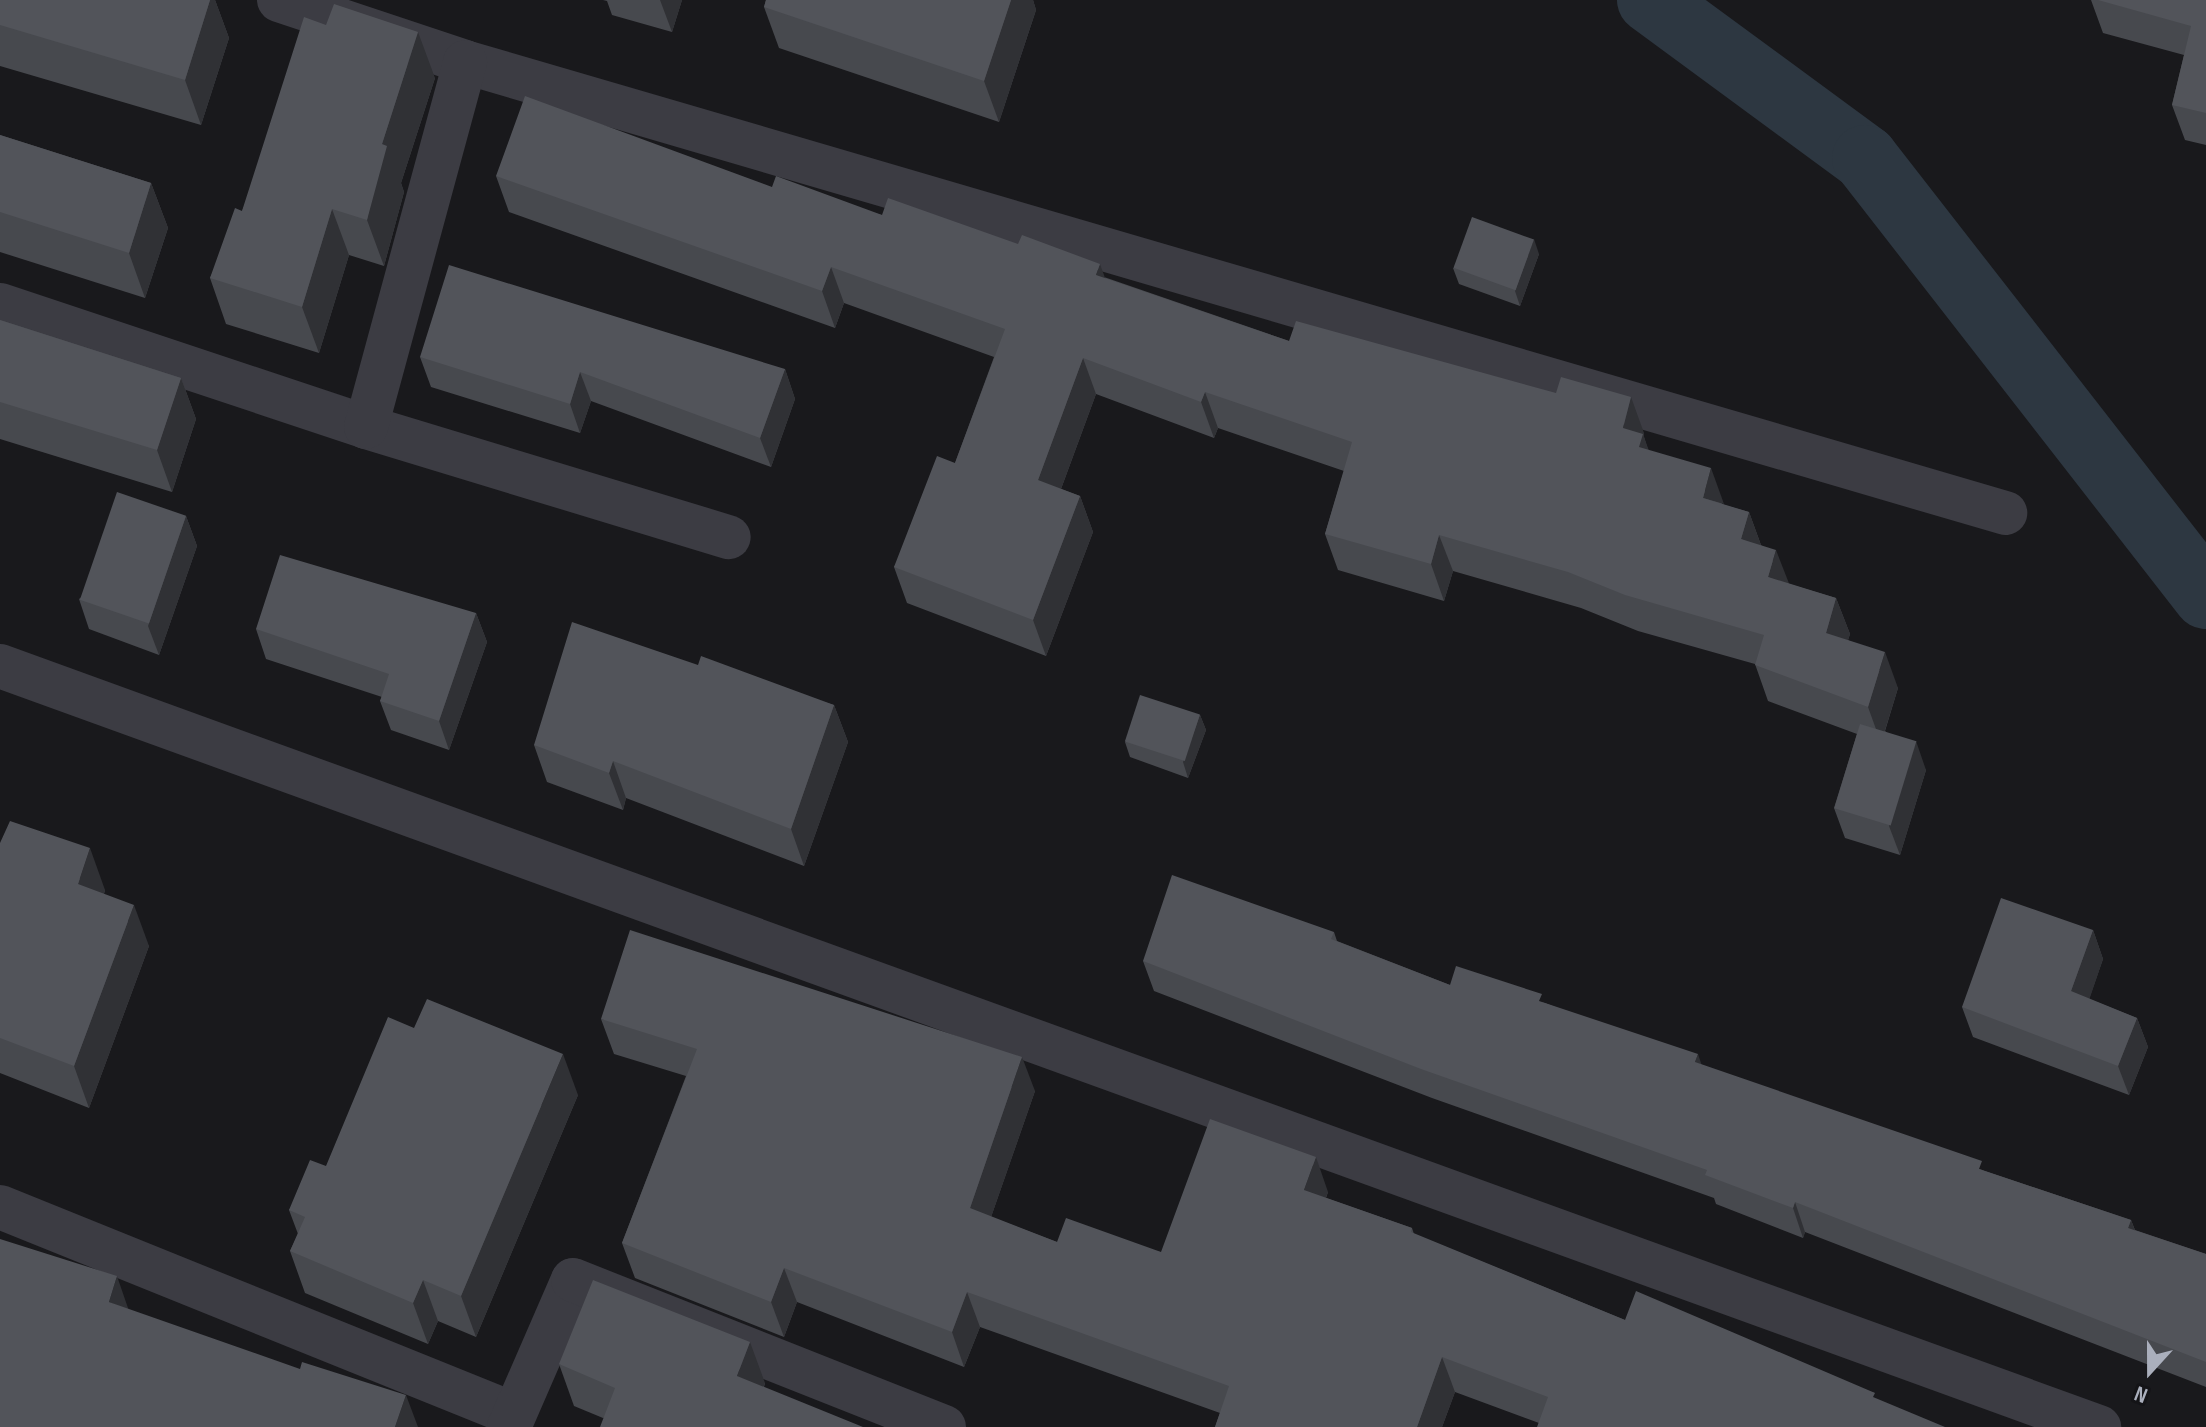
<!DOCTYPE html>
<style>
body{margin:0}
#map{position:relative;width:2206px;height:1427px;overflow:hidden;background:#19191c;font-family:"Sofia Sans Condensed",sans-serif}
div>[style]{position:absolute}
.canal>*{height:66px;margin:-33px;padding:0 33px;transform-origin:33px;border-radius:33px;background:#2d3741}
.minor>*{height:44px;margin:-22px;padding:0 22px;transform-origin:22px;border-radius:22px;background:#3c3c43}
.wall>*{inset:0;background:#47494e}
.shaded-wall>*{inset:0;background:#303135}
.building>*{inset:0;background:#52545a;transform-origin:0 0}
span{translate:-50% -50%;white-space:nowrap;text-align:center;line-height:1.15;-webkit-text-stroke:7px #141417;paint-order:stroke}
.north{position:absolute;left:2110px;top:1331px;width:80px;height:80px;-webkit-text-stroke:6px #141417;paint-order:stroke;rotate:201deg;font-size:22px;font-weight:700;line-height:32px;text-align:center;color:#aaafbc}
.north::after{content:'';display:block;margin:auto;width:28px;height:36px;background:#aaafbc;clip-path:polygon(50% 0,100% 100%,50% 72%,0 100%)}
</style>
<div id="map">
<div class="canal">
<div style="left:1650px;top:0;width:267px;rotate:36.3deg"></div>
<div style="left:1865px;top:158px;width:555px;rotate:52.1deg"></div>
</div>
<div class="minor">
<div style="left:279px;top:0;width:196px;rotate:18.4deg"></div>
<div style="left:465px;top:62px;width:1605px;rotate:16.32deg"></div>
<div style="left:0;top:305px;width:386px;rotate:18.4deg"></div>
<div style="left:366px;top:427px;width:379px;rotate:16.9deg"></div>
<div style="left:366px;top:427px;width:378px;rotate:-74.8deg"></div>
<div style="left:0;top:666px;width:2233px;rotate:19.93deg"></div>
<div style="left:0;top:1207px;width:553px;rotate:21.97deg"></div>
<div style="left:509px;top:1427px;width:160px;rotate:-66.5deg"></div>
<div style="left:573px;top:1280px;width:399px;rotate:21.6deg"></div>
</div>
<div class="wall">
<div style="clip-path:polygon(0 0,215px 0,229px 38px,201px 125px,0 66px)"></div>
<div style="clip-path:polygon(603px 0,682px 0,672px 32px,612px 15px,607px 1px)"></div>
<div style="clip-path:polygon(766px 0,1033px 0,1036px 10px,999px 122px,779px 48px,764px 7px)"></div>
<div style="clip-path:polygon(2091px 0,2206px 0,2206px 145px,2185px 140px,2172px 105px,2184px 55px,2103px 33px)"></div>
<div style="clip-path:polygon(326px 25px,435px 78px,401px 183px,404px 192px,384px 266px,349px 255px,319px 353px,226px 324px,210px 278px,242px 211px)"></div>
<div style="clip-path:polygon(0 135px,151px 183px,168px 228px,145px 298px,0 252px)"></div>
<div style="clip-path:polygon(496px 176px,772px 187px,882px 215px,1104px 277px,1289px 341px,1644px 433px,1644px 437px,1648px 450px,1724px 505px,1749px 512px,1761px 545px,1789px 584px,1836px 598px,1850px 634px,1848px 640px,1898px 688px,1885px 731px,1926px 770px,1900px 855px,1845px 838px,1834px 808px,1857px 734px,1768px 701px,1755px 664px,1638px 631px,1581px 608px,1453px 571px,1444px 601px,1338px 570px,1325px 534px,1344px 471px,1218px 428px,1214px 438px,1096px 394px,1061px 489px,1080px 496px,1093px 532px,1046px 656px,907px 603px,894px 567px,955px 463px,994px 357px,844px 303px,835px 328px,509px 212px)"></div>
<div style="clip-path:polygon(1539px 254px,1520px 306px,1459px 284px,1453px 268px)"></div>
<div style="clip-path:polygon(0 320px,181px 378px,196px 419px,172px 492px,0 439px)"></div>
<div style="clip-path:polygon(420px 357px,785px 369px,795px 399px,771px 467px,591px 401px,580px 433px,431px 387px)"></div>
<div style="clip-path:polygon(186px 516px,197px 546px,159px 655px,89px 629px,79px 599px)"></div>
<div style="clip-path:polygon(476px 613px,487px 642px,449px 750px,391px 730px,380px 701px,382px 697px,266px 659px,256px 629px)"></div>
<div style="clip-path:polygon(698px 665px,834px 705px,848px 742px,804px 866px,626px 798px,623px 810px,547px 782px,534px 745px)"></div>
<div style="clip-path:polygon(1200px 715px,1206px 730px,1188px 778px,1130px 757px,1125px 742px)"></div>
<div style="clip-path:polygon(0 843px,105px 890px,104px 894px,149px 946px,89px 1108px,0 1073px)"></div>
<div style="clip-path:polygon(2093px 930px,2103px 959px,2089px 999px,2137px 1018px,2148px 1047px,2129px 1095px,1973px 1037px,1962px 1007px)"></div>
<div style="clip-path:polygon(1334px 932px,1337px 941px,1450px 985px,1545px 1003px,1702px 1065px,1985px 1171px,2131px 1220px,2135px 1230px,2206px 1254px,2206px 1387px,1805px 1232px,1803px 1238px,1716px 1204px,1714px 1198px,1432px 1098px,1154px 991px,1143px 961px)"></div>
<div style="clip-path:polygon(601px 1019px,1035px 1091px,991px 1217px,1057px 1242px,1161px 1252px,1328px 1192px,1326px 1198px,1412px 1228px,1414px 1234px,1625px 1320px,1875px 1393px,1539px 1423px,1455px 1392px,1442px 1427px,1215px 1427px,1220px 1413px,980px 1327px,964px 1367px,797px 1302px,784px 1337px,635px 1278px,622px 1243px,686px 1076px,614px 1054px)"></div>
<div style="clip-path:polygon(578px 1095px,476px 1337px,438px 1321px,428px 1344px,305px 1293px,290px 1251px,298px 1234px,289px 1210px,326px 1166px)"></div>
<div style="clip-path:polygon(559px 1364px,765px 1383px,764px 1387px,603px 1418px,574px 1406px)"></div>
</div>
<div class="shaded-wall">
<div style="clip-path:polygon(210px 0,215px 0,229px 38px,201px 125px,185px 80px)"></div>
<div style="clip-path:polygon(660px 0,682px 0,672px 32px)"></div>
<div style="clip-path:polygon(1011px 0,1033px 0,1036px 10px,999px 122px,984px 81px)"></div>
<div style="clip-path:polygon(418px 32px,435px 78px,401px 183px,404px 192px,384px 266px,367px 220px,382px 144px)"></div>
<div style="clip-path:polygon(151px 183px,168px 228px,145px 298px,129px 253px)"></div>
<div style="clip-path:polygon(332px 209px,349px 255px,319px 353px,302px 307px)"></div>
<div style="clip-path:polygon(1534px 239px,1539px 254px,1520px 306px,1515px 291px)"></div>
<div style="clip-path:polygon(1100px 264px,1113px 300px,1096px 275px)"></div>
<div style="clip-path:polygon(831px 267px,844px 303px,835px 328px,822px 291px)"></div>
<div style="clip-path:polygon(1083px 358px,1096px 394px,1051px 516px,1038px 480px)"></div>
<div style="clip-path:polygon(785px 369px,795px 399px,771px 467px,760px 438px)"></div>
<div style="clip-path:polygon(580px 372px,591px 401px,580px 433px,570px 404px)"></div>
<div style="clip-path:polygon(181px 378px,196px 419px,172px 492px,157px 450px)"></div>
<div style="clip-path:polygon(1205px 392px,1218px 428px,1214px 438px,1201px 402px)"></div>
<div style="clip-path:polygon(1631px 397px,1644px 433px,1644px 437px,1656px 470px,1623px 428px)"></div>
<div style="clip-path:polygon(1711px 468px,1724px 504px,1703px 498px)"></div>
<div style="clip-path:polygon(1080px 496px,1093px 532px,1046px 656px,1033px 620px)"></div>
<div style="clip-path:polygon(1749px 512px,1762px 548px,1741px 539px)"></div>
<div style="clip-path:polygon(186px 516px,197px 546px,159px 655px,148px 626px)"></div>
<div style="clip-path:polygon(1439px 535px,1453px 571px,1444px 601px,1431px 564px)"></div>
<div style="clip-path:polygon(1776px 550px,1790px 586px,1768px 577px)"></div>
<div style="clip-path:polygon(1836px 598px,1850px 634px,1839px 669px,1826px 633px)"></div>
<div style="clip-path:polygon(476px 613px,487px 642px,449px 750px,439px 721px)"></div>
<div style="clip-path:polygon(1885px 652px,1898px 688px,1881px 743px,1868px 707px)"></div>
<div style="clip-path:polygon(834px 705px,848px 742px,804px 866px,791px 829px)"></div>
<div style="clip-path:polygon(1200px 715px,1206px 730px,1188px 778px,1183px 762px)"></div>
<div style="clip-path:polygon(1916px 741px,1926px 770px,1900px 855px,1889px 826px)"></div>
<div style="clip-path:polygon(613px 761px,626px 798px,623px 810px,609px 773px)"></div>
<div style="clip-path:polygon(90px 848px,105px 890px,93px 925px,78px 884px)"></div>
<div style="clip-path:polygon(134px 905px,149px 946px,89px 1108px,74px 1066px)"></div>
<div style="clip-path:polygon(2093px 930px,2103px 959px,2082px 1021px,2071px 991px)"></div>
<div style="clip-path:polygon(2137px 1018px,2148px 1047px,2129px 1095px,2118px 1066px)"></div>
<div style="clip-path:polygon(563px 1054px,578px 1095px,476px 1337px,461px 1296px)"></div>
<div style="clip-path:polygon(1698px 1054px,1708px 1084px,1695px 1062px)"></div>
<div style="clip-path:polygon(1022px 1057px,1035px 1091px,982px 1243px,970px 1208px)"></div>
<div style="clip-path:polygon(1316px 1157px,1328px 1192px,1316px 1224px,1304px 1190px)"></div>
<div style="clip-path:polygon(1795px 1202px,1805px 1232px,1803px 1238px,1793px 1208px)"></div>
<div style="clip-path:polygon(2131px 1220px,2142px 1249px,2128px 1228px)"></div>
<div style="clip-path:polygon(784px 1268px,797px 1302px,784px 1337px,771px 1302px)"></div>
<div style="clip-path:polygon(117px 1276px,129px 1311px,109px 1302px)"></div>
<div style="clip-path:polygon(423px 1280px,438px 1321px,428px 1344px,413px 1303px)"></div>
<div style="clip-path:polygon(967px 1292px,980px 1327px,964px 1367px,952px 1332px)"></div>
<div style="clip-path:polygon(750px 1342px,765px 1383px,752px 1417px,737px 1376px)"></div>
<div style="clip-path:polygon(1442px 1357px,1455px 1392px,1442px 1427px,1417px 1427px)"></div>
<div style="clip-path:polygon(406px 1395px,418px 1427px,395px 1427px)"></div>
</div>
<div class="building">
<div style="clip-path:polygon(0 0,210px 0,185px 80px,0 25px)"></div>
<div style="clip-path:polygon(766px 0,1011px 0,984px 81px,764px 7px)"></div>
<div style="clip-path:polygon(2098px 0,2206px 0,2206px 113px,2172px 105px,2191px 26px)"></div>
<div style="clip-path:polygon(334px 4px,418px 32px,382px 144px,387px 146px,367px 220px,332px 209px,302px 307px,210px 278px,235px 208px,242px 211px,304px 17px,326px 25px)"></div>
<div style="clip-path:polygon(525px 96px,772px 187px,776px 176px,882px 215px,888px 198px,1018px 244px,1022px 235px,1100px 264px,1096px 275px,1289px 341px,1296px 321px,1556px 393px,1561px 377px,1631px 397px,1623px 428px,1643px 434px,1639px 447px,1711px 468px,1703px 498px,1749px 512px,1741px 539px,1776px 550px,1768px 577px,1836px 598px,1826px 633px,1885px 652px,1868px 707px,1755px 665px,1764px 635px,1625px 595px,1568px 572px,1439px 535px,1431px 564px,1325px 534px,1352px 442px,1205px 392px,1201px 402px,1083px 358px,1038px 480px,1080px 496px,1033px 620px,894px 567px,937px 456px,955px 463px,1005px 329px,831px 267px,822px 291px,496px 176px)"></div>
<div style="clip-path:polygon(0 135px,151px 183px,129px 253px,0 212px)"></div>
<div style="left:1472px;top:217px;width:66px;height:54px;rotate:20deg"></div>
<div style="clip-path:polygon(449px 265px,785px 369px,760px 438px,580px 372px,570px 404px,420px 357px)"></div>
<div style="clip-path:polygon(0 320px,181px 378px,157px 450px,0 402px)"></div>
<div style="left:117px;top:492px;width:73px;height:114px;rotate:19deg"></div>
<div style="clip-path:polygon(280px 555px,476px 613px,439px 721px,380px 701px,389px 674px,256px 629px)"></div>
<div style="clip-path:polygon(572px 622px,698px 665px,701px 656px,834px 705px,791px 829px,613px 761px,609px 773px,534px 745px)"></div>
<div style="left:1140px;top:695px;width:63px;height:49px;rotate:18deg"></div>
<div style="left:1860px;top:724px;width:59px;height:88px;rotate:17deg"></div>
<div style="clip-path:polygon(10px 821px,90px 848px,78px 884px,134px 905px,74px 1066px,0 1038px,0 843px)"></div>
<div style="clip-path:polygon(1172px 875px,1334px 932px,1331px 939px,1450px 985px,1456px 966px,1542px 994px,1539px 1001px,1698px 1054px,1695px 1062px,1982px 1161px,1979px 1169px,2131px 1220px,2128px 1228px,2206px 1254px,2206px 1362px,1795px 1202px,1793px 1208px,1705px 1175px,1707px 1170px,1421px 1069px,1143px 961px)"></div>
<div style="clip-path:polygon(2001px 898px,2093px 930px,2071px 991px,2137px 1018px,2118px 1066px,1962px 1007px)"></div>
<div style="clip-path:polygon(630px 930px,1022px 1057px,970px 1208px,1057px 1242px,1066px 1218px,1161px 1252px,1210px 1119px,1316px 1157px,1304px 1190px,1412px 1228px,1411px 1232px,1625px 1320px,1636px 1291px,1875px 1393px,1873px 1397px,1945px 1427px,1537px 1427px,1548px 1397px,1442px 1357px,1417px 1427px,1215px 1427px,1229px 1386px,967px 1292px,952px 1332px,784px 1268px,771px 1302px,622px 1243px,697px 1049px,601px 1019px)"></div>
<div style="clip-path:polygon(427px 999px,563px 1054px,461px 1296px,423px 1280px,413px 1303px,290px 1251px,305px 1217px,289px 1210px,310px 1160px,326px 1166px,388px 1017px,414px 1028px)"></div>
<div style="clip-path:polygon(0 1239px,117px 1276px,109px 1302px,300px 1369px,302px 1362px,406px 1395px,395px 1427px,0 1427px)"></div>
<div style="clip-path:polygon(593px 1280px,750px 1342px,737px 1376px,863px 1427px,600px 1427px,615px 1388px,559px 1364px)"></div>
</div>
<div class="north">N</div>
</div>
